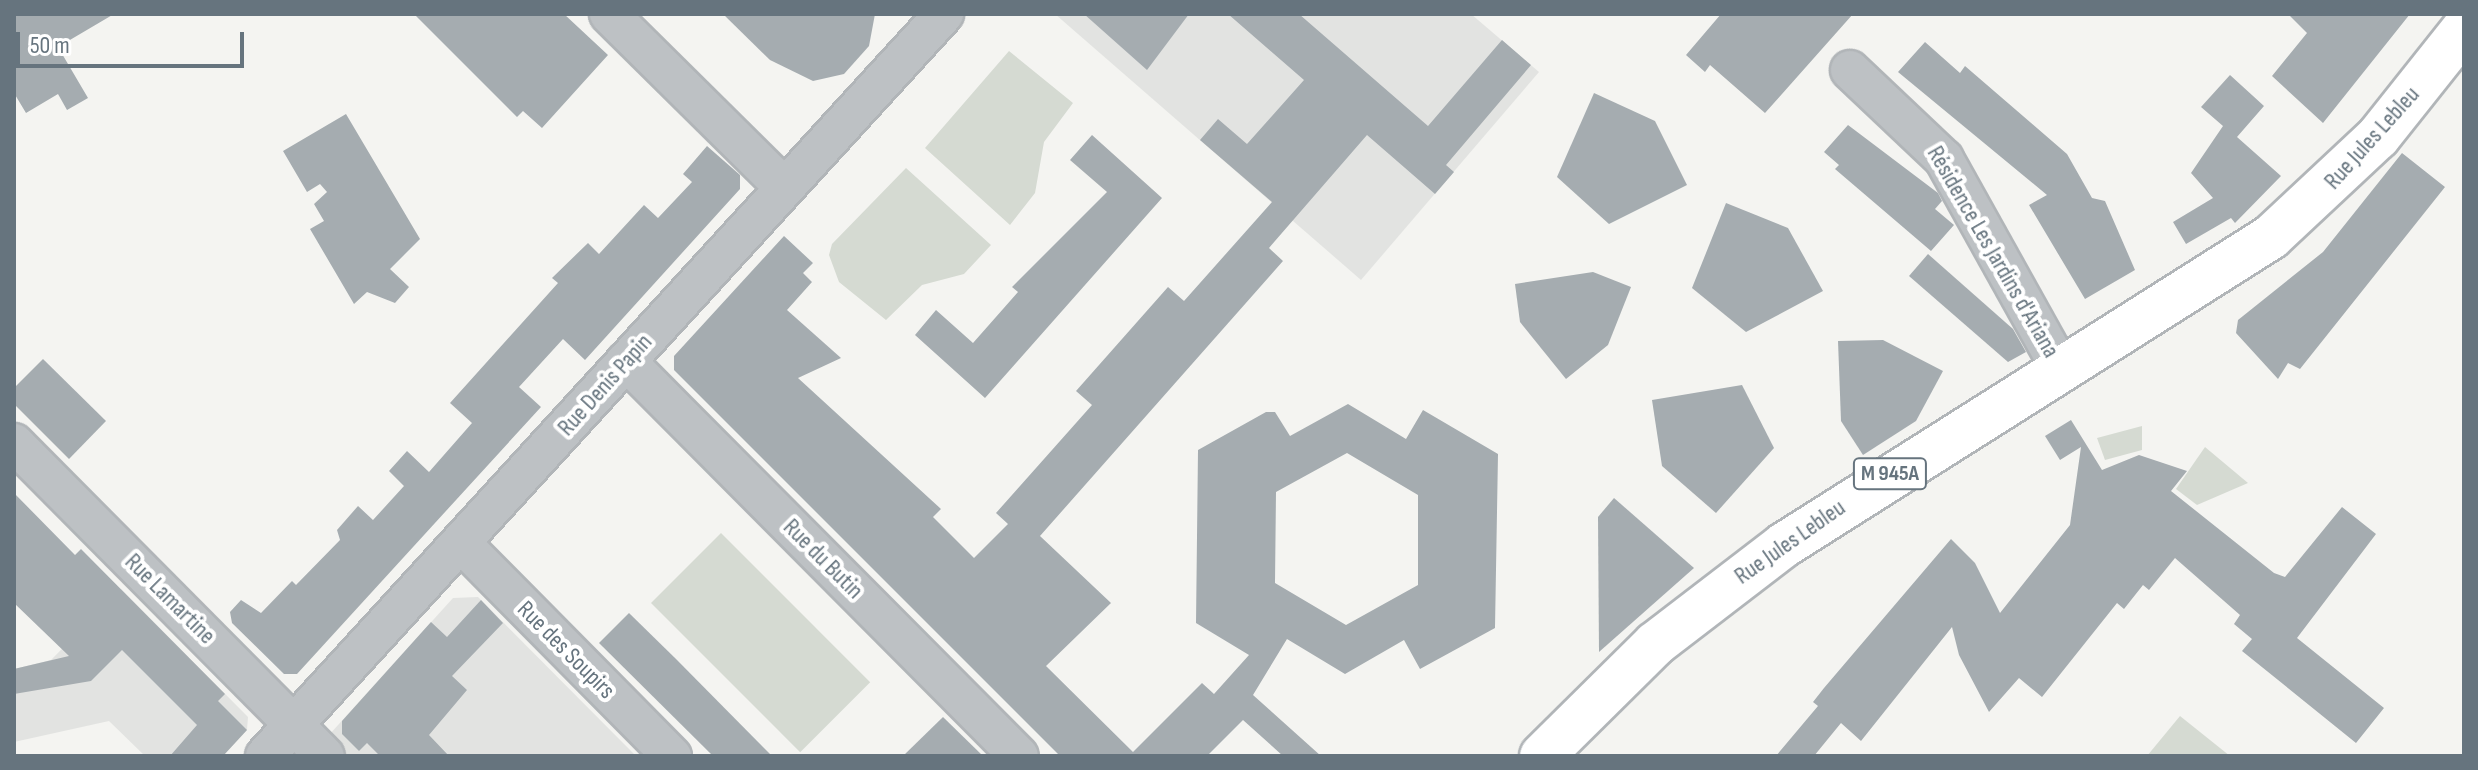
<!DOCTYPE html>
<meta charset="utf-8">
<style>
body{margin:0}
#map{position:relative;width:2478px;height:770px;overflow:hidden;background:#f4f4f1;font-family:"Sofia Sans Condensed",sans-serif}
div>[style]{position:absolute}
.built>*{inset:0;background:#e2e3e1}
.green>*{inset:0;background:#d5dad2;transform-origin:0 0}
.building>*{inset:0;background:#a5acb0}
.roads{filter:drop-shadow(2px 0 #b1b5b8) drop-shadow(-2px 0 #b1b5b8) drop-shadow(0 2px #b1b5b8) drop-shadow(0 -2px #b1b5b8)}
.minor>*{height:38px;margin:-19px;padding:0 19px;transform-origin:19px;border-radius:19px;background:#bdc1c4}
.major>*{height:44px;margin:-22px;padding:0 22px;transform-origin:22px;border-radius:22px;background:#fff}
span{translate:-50% -50%;white-space:nowrap;text-align:center;line-height:1.15;-webkit-text-stroke:8px #fff;paint-order:stroke}
.shield-label span{padding:2px 6px;background:#fff;border:2px solid;border-radius:6px;-webkit-text-stroke-width:0}
.shield-label{font-size:22px;color:#66747e;font-weight:700}
.street-label{font-size:24px;color:#66747e}
.frame{position:absolute;inset:0;border:16px solid #66747e;pointer-events:none}
.scale{position:absolute;left:16px;top:32px;width:228px;height:36px;box-sizing:border-box;border:4px solid #66747e;border-top:0;padding-left:10px;font-size:24px;line-height:28px;white-space:nowrap;color:#66747e;-webkit-text-stroke:6px #fff;paint-order:stroke}
</style>
<div id="map">
<div class="built">
<div style="clip-path:polygon(1055px 14px,1471px 14px,1539px 72px,1361px 280px)"></div>
<div style="clip-path:polygon(121px 589px,248px 717px,247px 730px,223px 756px,145px 756px,109px 721px,14px 742px,14px 669px,51px 660px)"></div>
<div style="clip-path:polygon(478px 597px,636px 756px,310px 756px,453px 598px)"></div>
</div>
<div class="green">
<div style="clip-path:polygon(1009px 51px,1073px 103px,1044px 142px,1035px 193px,1010px 225px,925px 148px)"></div>
<div style="clip-path:polygon(906px 168px,991px 245px,964px 274px,922px 285px,886px 320px,839px 282px,829px 255px,832px 244px)"></div>
<div style="clip-path:polygon(2142px 426px,2142px 450px,2105px 460px,2097px 438px)"></div>
<div style="clip-path:polygon(2205px 447px,2248px 483px,2197px 505px,2176px 489px)"></div>
<div style="left:721px;top:533px;width:211px;height:99px;rotate:45deg"></div>
<div style="clip-path:polygon(2180px 716px,2230px 756px,2147px 756px)"></div>
</div>
<div class="building">
<div style="clip-path:polygon(14px 14px,114px 14px,58px 47px,88px 98px,67px 110px,58px 94px,26px 113px,14px 93px)"></div>
<div style="clip-path:polygon(414px 14px,564px 14px,608px 55px,542px 128px,523px 111px,517px 117px)"></div>
<div style="clip-path:polygon(723px 14px,875px 14px,869px 46px,844px 74px,813px 81px,770px 60px)"></div>
<div style="clip-path:polygon(1084px 14px,1189px 14px,1147px 70px)"></div>
<div style="clip-path:polygon(evenodd,1228px 14px,1299px 14px,1428px 126px,1502px 40px,1531px 65px,1446px 165px,1454px 172px,1435px 194px,1367px 135px,1269px 248px,1283px 261px,1040px 536px,1111px 603px,1046px 666px,1133px 752px,1202px 683px,1214px 694px,1249px 655px,1196px 623px,1198px 450px,1266px 412px,1275px 412px,1290px 436px,1348px 404px,1406px 439px,1423px 410px,1498px 454px,1495px 628px,1420px 669px,1404px 640px,1345px 674px,1287px 639px,1253px 695px,1321px 756px,1283px 756px,1243px 720px,1207px 756px,1060px 756px,674px 370px,674px 356px,784px 236px,813px 263px,803px 273px,812px 282px,787px 310px,841px 358px,798px 378px,941px 509px,933px 517px,974px 558px,1008px 524px,996px 513px,1092px 405px,1076px 391px,1168px 287px,1184px 301px,1272px 202px,1200px 140px,1218px 119px,1247px 144px,1304px 80px,1228px 14px,1347px 453px,1418px 495px,1418px 585px,1346px 625px,1275px 583px,1276px 492px,1347px 453px)"></div>
<div style="clip-path:polygon(1721px 14px,1853px 14px,1765px 113px,1710px 65px,1705px 72px,1686px 55px)"></div>
<div style="clip-path:polygon(2288px 14px,2410px 14px,2323px 123px,2272px 76px,2307px 33px)"></div>
<div style="clip-path:polygon(1925px 42px,1960px 73px,1965px 66px,2067px 154px,2092px 198px,2105px 201px,2135px 270px,2085px 299px,2029px 205px,2047px 195px,1898px 72px)"></div>
<div style="clip-path:polygon(2230px 75px,2264px 106px,2237px 137px,2281px 176px,2235px 223px,2231px 218px,2186px 244px,2173px 222px,2213px 198px,2191px 173px,2223px 126px,2201px 107px)"></div>
<div style="clip-path:polygon(1594px 93px,1655px 121px,1687px 185px,1609px 224px,1557px 177px)"></div>
<div style="clip-path:polygon(346px 114px,420px 239px,390px 269px,409px 287px,395px 303px,367px 292px,354px 304px,310px 229px,324px 221px,314px 204px,327px 192px,320px 184px,307px 192px,283px 151px)"></div>
<div style="clip-path:polygon(1848px 125px,1938px 193px,1942px 201px,1935px 209px,1954px 225px,1931px 251px,1835px 169px,1839px 165px,1824px 152px)"></div>
<div style="clip-path:polygon(1092px 135px,1162px 198px,985px 398px,915px 335px,936px 310px,973px 343px,1018px 292px,1012px 287px,1107px 192px,1070px 160px)"></div>
<div style="clip-path:polygon(707px 146px,740px 175px,740px 189px,585px 360px,563px 339px,519px 387px,541px 407px,297px 674px,284px 674px,232px 623px,230px 612px,241px 600px,261px 613px,292px 581px,296px 585px,340px 540px,337px 530px,358px 506px,373px 520px,404px 486px,389px 471px,407px 451px,429px 472px,472px 423px,450px 403px,558px 283px,552px 278px,588px 243px,599px 254px,644px 205px,658px 218px,692px 182px,683px 174px)"></div>
<div style="clip-path:polygon(2402px 153px,2445px 187px,2300px 369px,2288px 363px,2278px 379px,2236px 333px,2238px 320px,2323px 252px)"></div>
<div style="clip-path:polygon(1726px 203px,1788px 228px,1823px 291px,1746px 332px,1692px 288px)"></div>
<div style="clip-path:polygon(1928px 254px,2013px 329px,2026px 352px,2008px 362px,1909px 276px)"></div>
<div style="clip-path:polygon(1593px 272px,1631px 287px,1608px 345px,1566px 379px,1520px 322px,1515px 284px)"></div>
<div style="clip-path:polygon(1883px 340px,1943px 371px,1916px 421px,1863px 455px,1841px 421px,1838px 341px)"></div>
<div style="clip-path:polygon(43px 359px,106px 421px,69px 459px,14px 404px,14px 388px)"></div>
<div style="clip-path:polygon(1742px 385px,1774px 448px,1716px 513px,1662px 466px,1652px 400px)"></div>
<div style="clip-path:polygon(2071px 420px,2102px 470px,2139px 455px,2187px 471px,2171px 491px,2274px 573px,2285px 577px,2342px 507px,2376px 534px,2297px 638px,2384px 708px,2356px 743px,2242px 651px,2252px 639px,2234px 624px,2240px 615px,2175px 558px,2149px 590px,2143px 585px,2124px 609px,2117px 603px,2042px 697px,2019px 678px,1989px 712px,1959px 655px,1952px 627px,1861px 741px,1841px 723px,1814px 756px,1776px 756px,1818px 706px,1813px 702px,1824px 688px,1951px 539px,1975px 563px,2000px 613px,2070px 525px,2081px 447px,2060px 460px,2045px 436px)"></div>
<div style="clip-path:polygon(14px 493px,75px 555px,81px 549px,225px 694px,218px 701px,247px 730px,223px 756px,170px 756px,197px 725px,122px 650px,91px 681px,14px 694px,14px 669px,69px 656px,14px 603px)"></div>
<div style="clip-path:polygon(1614px 498px,1694px 568px,1599px 652px,1598px 517px)"></div>
<div style="clip-path:polygon(481px 600px,503px 623px,452px 676px,467px 690px,429px 735px,449px 756px,380px 756px,367px 743px,359px 751px,342px 734px,342px 721px,431px 622px,447px 637px)"></div>
<div style="clip-path:polygon(629px 613px,676px 659px,772px 756px,713px 756px,599px 643px)"></div>
<div style="clip-path:polygon(943px 717px,983px 756px,903px 756px)"></div>
</div>
<div class="roads">
<div class="minor">
<div style="left:609px;top:14px;width:247px;rotate:44.7deg"></div>
<div style="left:1850px;top:70px;width:129px;rotate:43.4deg"></div>
<div style="left:1944px;top:159px;width:243px;rotate:60.9deg"></div>
<div style="left:626px;top:361px;width:557px;rotate:45.15deg"></div>
<div style="left:14px;top:443px;width:441px;rotate:45.2deg"></div>
<div style="left:461px;top:543px;width:300px;rotate:45.3deg"></div>
<div style="left:265px;top:756px;width:1006px;rotate:-47.54deg"></div>
</div>
<div class="major">
<div style="left:1542px;top:756px;width:159px;rotate:-44.7deg"></div>
<div style="left:1655px;top:644px;width:163px;rotate:-37.5deg"></div>
<div style="left:1784px;top:545px;width:576px;rotate:-32.31deg"></div>
<div style="left:2271px;top:237px;width:146px;rotate:-43.1deg"></div>
<div style="left:2378px;top:137px;width:138px;rotate:-51.5deg"></div>
</div>
</div>
<div class="shield-label">
<span style="left:1890px;top:474px">M 945A</span>
</div>
<div class="street-label">
<span style="left:2372px;top:138px;rotate:-48deg">Rue Jules Lebleu</span>
<span style="left:1993px;top:252px;rotate:60deg">Résidence Les Jardins d'Ariana</span>
<span style="left:605px;top:385px;rotate:-48deg">Rue Denis Papin</span>
<span style="left:1790px;top:542px;rotate:-35deg">Rue Jules Lebleu</span>
<span style="left:823px;top:559px;rotate:45deg">Rue du Butin</span>
<span style="left:170px;top:599px;rotate:45deg">Rue Lamartine</span>
<span style="left:566px;top:650px;rotate:45deg">Rue des Soupirs</span>
</div>
<div class="frame"></div>
<div class="scale">50 m</div>
</div>
